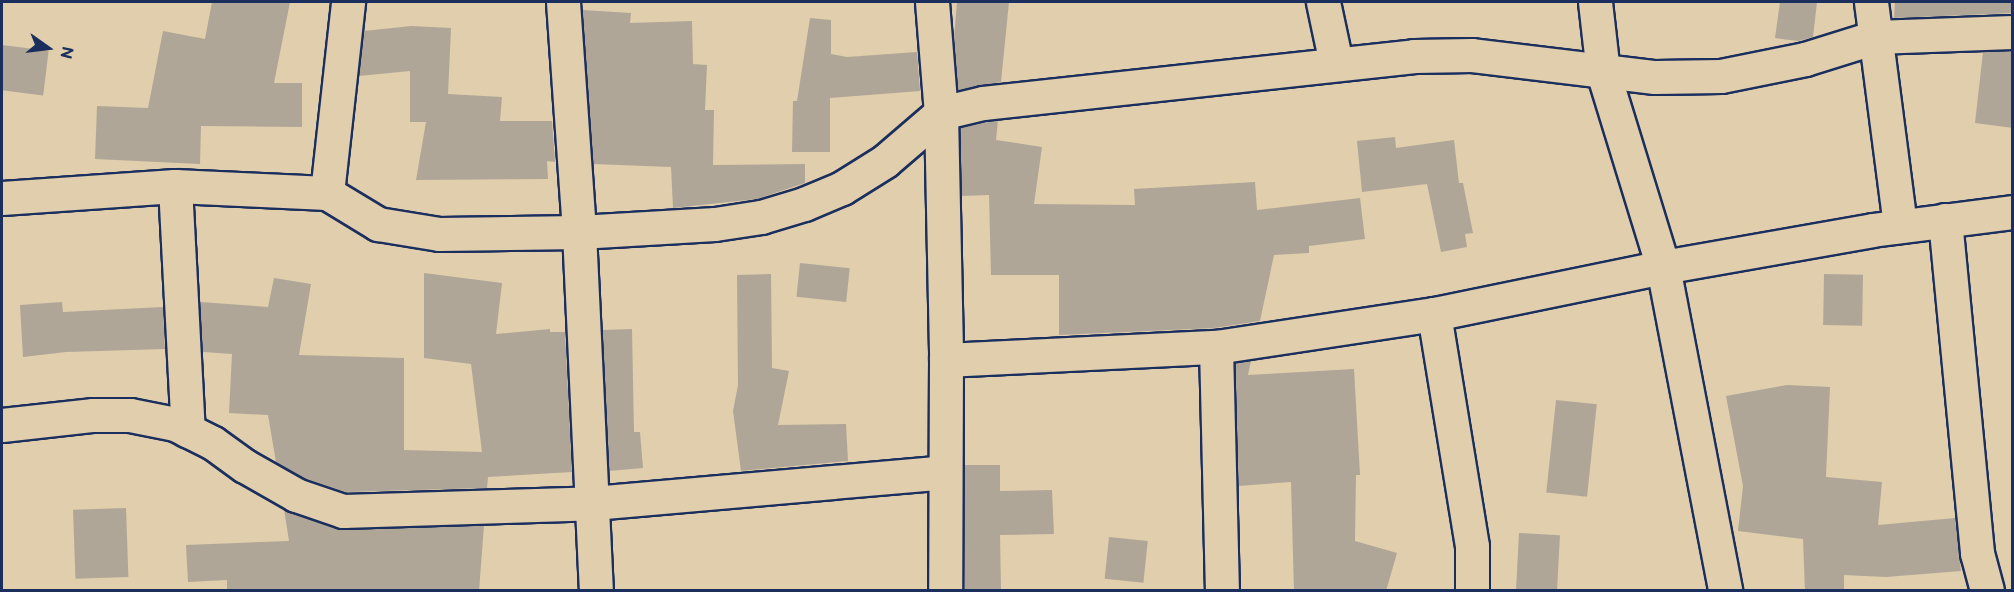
<!DOCTYPE html>
<style>
body{margin:0}
#map{position:relative;width:2014px;height:592px;overflow:hidden;background:#e0ceac;font-family:"Balsamiq Sans",sans-serif}
div>[style]{position:absolute}
.building>*{inset:0;background:#b0a698;transform-origin:0 0}
.roads{filter:drop-shadow(2px 0 #1b2f5e) drop-shadow(-2px 0 #1b2f5e) drop-shadow(0 2px #1b2f5e) drop-shadow(0 -2px #1b2f5e)}
.street>*{height:33px;margin:-16.5px;padding:0 16.5px;transform-origin:16.5px;border-radius:16.5px;background:#e0ceac}
span{translate:-50% -50%;white-space:nowrap;text-align:center;line-height:1.15;-webkit-text-stroke:4.5px #e0ceac;paint-order:stroke}
.frame{position:absolute;inset:0;border:3px solid #1b2f5e;pointer-events:none}
.north{position:absolute;left:18px;top:18px;width:60px;height:60px;-webkit-text-stroke:4px #e0ceac;paint-order:stroke;rotate:104deg;font-size:16px;font-weight:700;line-height:24px;text-align:center;color:#1b2f5e}
.north::after{content:'';display:block;margin:auto;width:21px;height:27px;background:#1b2f5e;clip-path:polygon(50% 0,100% 100%,50% 72%,0 100%)}
</style>
<div id="map">
<div class="building">
<div style="clip-path:polygon(212px 2px,290px 2px,274px 83px,302px 83px,302px 127px,201px 126px,200px 164px,95px 159px,97px 106px,148px 108px,163px 31px,205px 39px)"></div>
<div style="clip-path:polygon(957px 2px,1009px 2px,1001px 82px,958px 90px,954px 38px)"></div>
<div style="clip-path:polygon(1780px 2px,1817px 2px,1813px 37px,1798px 41px,1775px 38px)"></div>
<div style="clip-path:polygon(1895px 2px,2013px 2px,2013px 13px,1894px 18px)"></div>
<div style="clip-path:polygon(582px 10px,631px 13px,630px 23px,692px 21px,693px 64px,707px 65px,705px 110px,714px 110px,713px 165px,805px 164px,805px 183px,757px 199px,673px 208px,671px 167px,593px 164px)"></div>
<div style="clip-path:polygon(810px 18px,831px 20px,831px 54px,847px 57px,917px 52px,920px 91px,830px 98px,830px 152px,792px 152px,793px 101px,797px 101px)"></div>
<div style="clip-path:polygon(411px 26px,451px 28px,448px 94px,502px 97px,500px 121px,552px 121px,555px 162px,547px 161px,548px 179px,416px 180px,426px 122px,410px 122px,410px 71px,359px 76px,364px 31px)"></div>
<div style="left:2px;top:45px;width:47px;height:45px;rotate:7deg"></div>
<div style="clip-path:polygon(2013px 51px,2013px 128px,1975px 123px,1983px 52px)"></div>
<div style="clip-path:polygon(998px 120px,996px 140px,1042px 147px,1034px 204px,1135px 205px,1134px 189px,1255px 182px,1257px 210px,1360px 198px,1365px 239px,1309px 246px,1309px 253px,1274px 255px,1260px 321px,1214px 328px,1059px 335px,1059px 275px,991px 275px,989px 195px,961px 196px,960px 128px)"></div>
<div style="clip-path:polygon(1395px 137px,1396px 148px,1454px 140px,1459px 183px,1463px 183px,1473px 233px,1465px 234px,1467px 247px,1441px 252px,1427px 184px,1362px 192px,1357px 141px)"></div>
<div style="left:800px;top:263px;width:50px;height:34px;rotate:6deg"></div>
<div style="clip-path:polygon(424px 273px,502px 283px,496px 334px,550px 329px,550px 332px,565px 332px,572px 472px,488px 477px,487px 488px,346px 492px,304px 478px,276px 462px,268px 415px,229px 413px,232px 354px,203px 352px,200px 302px,268px 307px,274px 278px,311px 284px,299px 355px,404px 358px,404px 450px,482px 452px,471px 364px,424px 358px)"></div>
<div style="clip-path:polygon(771px 274px,772px 368px,789px 371px,778px 425px,846px 424px,848px 461px,741px 471px,733px 411px,738px 385px,737px 275px)"></div>
<div style="left:1824px;top:274px;width:39px;height:51px;rotate:1deg"></div>
<div style="clip-path:polygon(62px 302px,63px 312px,163px 307px,165px 349px,66px 352px,23px 357px,20px 305px)"></div>
<div style="clip-path:polygon(632px 329px,634px 432px,640px 432px,643px 468px,609px 471px,602px 330px)"></div>
<div style="clip-path:polygon(1251px 361px,1248px 375px,1354px 369px,1360px 475px,1356px 475px,1355px 541px,1397px 553px,1386px 591px,1294px 591px,1291px 482px,1238px 486px,1235px 363px)"></div>
<div style="clip-path:polygon(1787px 385px,1830px 387px,1826px 477px,1882px 482px,1878px 525px,1955px 518px,1961px 571px,1886px 577px,1844px 575px,1844px 591px,1805px 591px,1803px 539px,1738px 531px,1743px 486px,1726px 396px)"></div>
<div style="left:1556px;top:400px;width:41px;height:93px;rotate:6deg"></div>
<div style="clip-path:polygon(964px 465px,1000px 465px,1000px 491px,1052px 490px,1054px 534px,1000px 535px,1001px 589px,964px 589px)"></div>
<div style="left:126px;top:508px;width:69px;height:53px;rotate:88deg"></div>
<div style="clip-path:polygon(284px 509px,343px 530px,484px 525px,479px 591px,227px 591px,227px 580px,188px 582px,186px 545px,289px 541px)"></div>
<div style="left:1519px;top:533px;width:41px;height:58px;rotate:3deg"></div>
<div style="left:1109px;top:537px;width:39px;height:42px;rotate:6deg"></div>
</div>
<div class="roads">
<div class="street">
<div style="left:563px;top:2px;width:231px;rotate:86deg"></div>
<div style="left:579px;top:232px;width:358px;rotate:87.3deg"></div>
<div style="left:932px;top:2px;width:111px;rotate:85.4deg"></div>
<div style="left:941px;top:113px;width:247px;rotate:88.8deg"></div>
<div style="left:946px;top:360px;width:230px;rotate:90.2deg"></div>
<div style="left:1323px;top:2px;width:62px;rotate:78deg"></div>
<div style="left:1595px;top:2px;width:70px;rotate:83.5deg"></div>
<div style="left:1603px;top:72px;width:204px;rotate:72.9deg"></div>
<div style="left:1663px;top:267px;width:329px;rotate:79.1deg"></div>
<div style="left:1871px;top:2px;width:226px;rotate:82.6deg"></div>
<div style="left:175px;top:186px;width:245px;rotate:87deg"></div>
<div style="left:327px;top:193px;width:192px;rotate:-83.7deg"></div>
<div style="left:2px;top:198px;width:173px;rotate:-4deg"></div>
<div style="left:175px;top:186px;width:152px;rotate:2.6deg"></div>
<div style="left:327px;top:193px;width:60px;rotate:31.3deg"></div>
<div style="left:378px;top:224px;width:62px;rotate:9.3deg"></div>
<div style="left:439px;top:234px;width:140px;rotate:-0.8deg"></div>
<div style="left:579px;top:232px;width:136px;rotate:-3.4deg"></div>
<div style="left:715px;top:224px;width:47px;rotate:-8.7deg"></div>
<div style="left:761px;top:217px;width:45px;rotate:-16.8deg"></div>
<div style="left:804px;top:204px;width:41px;rotate:-22.8deg"></div>
<div style="left:842px;top:188px;width:51px;rotate:-32.1deg"></div>
<div style="left:885px;top:161px;width:74px;rotate:-40.6deg"></div>
<div style="left:941px;top:113px;width:43px;rotate:-13.4deg"></div>
<div style="left:983px;top:103px;width:434px;rotate:-6.2deg"></div>
<div style="left:1414px;top:56px;width:58px;rotate:-1deg"></div>
<div style="left:1472px;top:55px;width:184px;rotate:6.9deg"></div>
<div style="left:1655px;top:77px;width:66px;rotate:-0.9deg"></div>
<div style="left:1721px;top:76px;width:86px;rotate:-11.4deg"></div>
<div style="left:1805px;top:59px;width:73px;rotate:-17.4deg"></div>
<div style="left:1875px;top:37px;width:137px;rotate:-2.1deg"></div>
<div style="left:1945px;top:220px;width:335px;rotate:84.5deg"></div>
<div style="left:1977px;top:553px;width:38px;rotate:75deg"></div>
<div style="left:1434px;top:314px;width:235px;rotate:80.7deg"></div>
<div style="left:1472px;top:546px;width:44px;rotate:90deg"></div>
<div style="left:1216px;top:347px;width:243px;rotate:88.6deg"></div>
<div style="left:946px;top:360px;width:270px;rotate:-2.8deg"></div>
<div style="left:1216px;top:347px;width:220px;rotate:-8.6deg"></div>
<div style="left:1434px;top:314px;width:234px;rotate:-11.6deg"></div>
<div style="left:1663px;top:267px;width:212px;rotate:-10deg"></div>
<div style="left:1872px;top:230px;width:141px;rotate:-7.3deg"></div>
<div style="left:2px;top:425px;width:92px;rotate:-6.3deg"></div>
<div style="left:93px;top:415px;width:37px"></div>
<div style="left:130px;top:415px;width:46px;rotate:11.3deg"></div>
<div style="left:175px;top:424px;width:42px;rotate:26.6deg"></div>
<div style="left:213px;top:443px;width:39px;rotate:36deg"></div>
<div style="left:245px;top:466px;width:59px;rotate:29.6deg"></div>
<div style="left:296px;top:495px;width:50px;rotate:18.8deg"></div>
<div style="left:343px;top:511px;width:250px;rotate:-1.8deg"></div>
<div style="left:593px;top:503px;width:353px;rotate:-5deg"></div>
</div>
</div>
<div class="frame"></div>
<div class="north">N</div>
</div>
